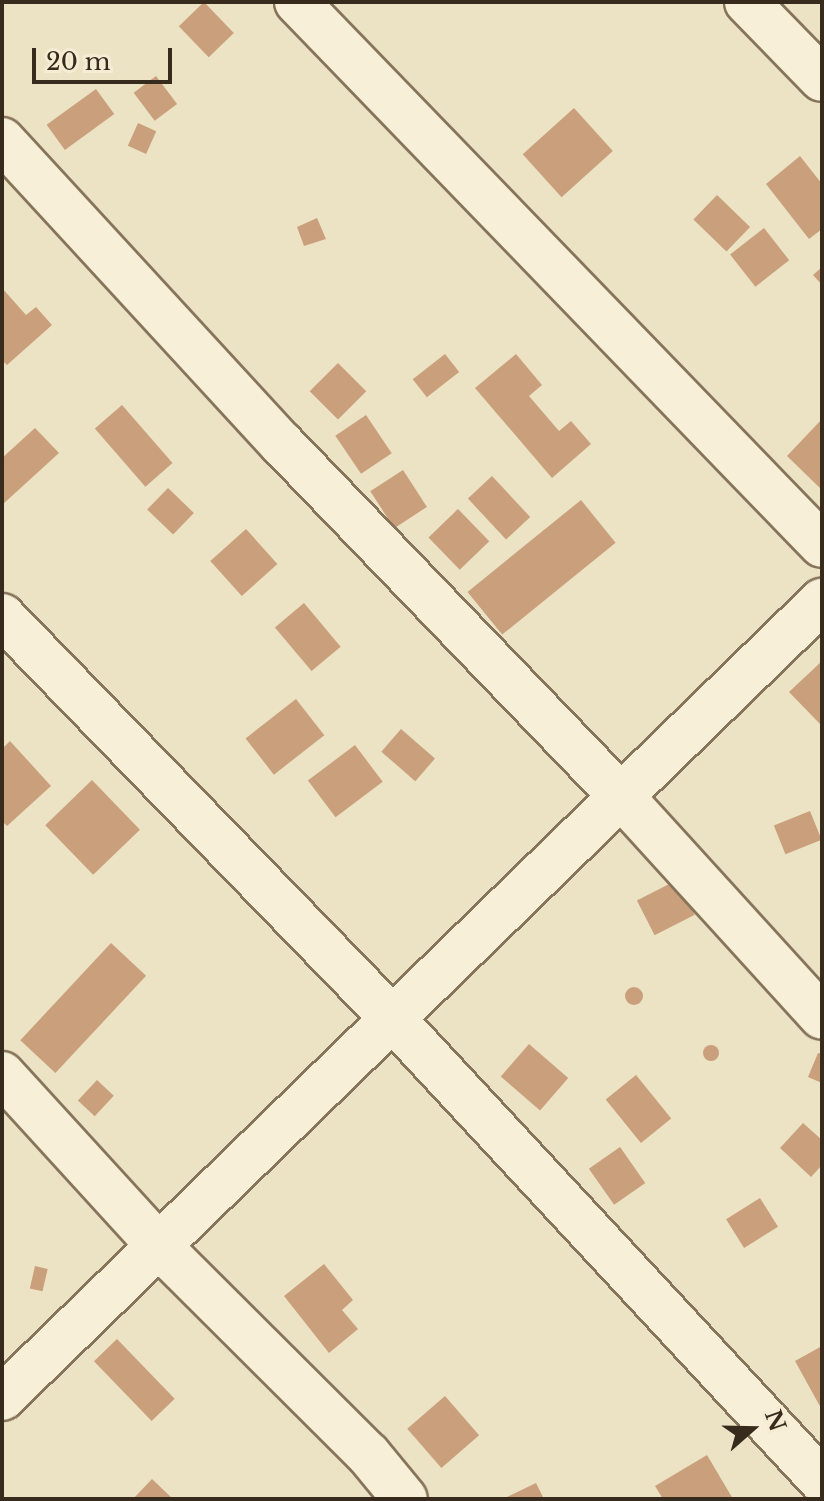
<!DOCTYPE html>
<style>
body{margin:0}
#map{position:relative;width:824px;height:1501px;overflow:hidden;background:#ece2c4;font-family:"Libre Baskerville",serif}
div>[style]{position:absolute}
.building>*{inset:0;background:#c9a07b;transform-origin:0 0}
.round{border-radius:50%}
.roads{filter:drop-shadow(2px 0 #86745b) drop-shadow(-2px 0 #86745b) drop-shadow(0 2px #86745b) drop-shadow(0 -2px #86745b)}
.minor>*{height:44px;margin:-22px;padding:0 22px;transform-origin:22px;border-radius:22px;background:#f7efd7}
span{translate:-50% -50%;white-space:nowrap;text-align:center;line-height:1.15;-webkit-text-stroke:8px #f4ecd3;paint-order:stroke}
.frame{position:absolute;inset:0;border:4px solid #372b1e;pointer-events:none}
.north{position:absolute;left:712px;top:1389px;width:80px;height:80px;-webkit-text-stroke:6px #f4ecd3;paint-order:stroke;rotate:70deg;font-size:22px;font-weight:700;line-height:32px;text-align:center;color:#372b1e}
.north::after{content:'';display:block;margin:auto;width:28px;height:36px;background:#372b1e;clip-path:polygon(50% 0,100% 100%,50% 72%,0 100%)}
.scale{position:absolute;left:32px;top:48px;width:140px;height:36px;box-sizing:border-box;border:4px solid #372b1e;border-top:0;padding-left:10px;font-size:24px;line-height:28px;white-space:nowrap;color:#372b1e;-webkit-text-stroke:6px #f4ecd3;paint-order:stroke}
</style>
<div id="map">
<div class="building">
<div style="left:204px;top:2px;width:43px;height:35px;rotate:46deg"></div>
<div style="left:156px;top:76px;width:35px;height:28px;rotate:53deg"></div>
<div style="left:96px;top:89px;width:31px;height:61px;rotate:54deg"></div>
<div style="left:574px;top:108px;width:58px;height:69px;rotate:48deg"></div>
<div style="left:138px;top:123px;width:20px;height:25px;rotate:24deg"></div>
<div style="clip-path:polygon(800px 156px,822px 184px,822px 229px,809px 239px,766px 184px)"></div>
<div style="left:717px;top:195px;width:46px;height:34px;rotate:44deg"></div>
<div style="clip-path:polygon(317px 218px,326px 239px,304px 246px,297px 227px)"></div>
<div style="left:764px;top:228px;width:41px;height:43px;rotate:52deg"></div>
<div style="clip-path:polygon(822px 267px,822px 285px,813px 275px)"></div>
<div style="clip-path:polygon(2px 288px,26px 315px,36px 307px,52px 325px,7px 365px,2px 360px)"></div>
<div style="left:445px;top:354px;width:23px;height:41px;rotate:52deg"></div>
<div style="clip-path:polygon(516px 354px,542px 385px,529px 396px,559px 431px,571px 421px,591px 444px,552px 478px,475px 388px)"></div>
<div style="left:338px;top:363px;width:40px;height:40px;rotate:45deg"></div>
<div style="left:122px;top:405px;width:77px;height:36px;rotate:49deg"></div>
<div style="left:366px;top:415px;width:46px;height:37px;rotate:56deg"></div>
<div style="clip-path:polygon(822px 419px,822px 490px,787px 456px)"></div>
<div style="clip-path:polygon(35px 428px,59px 453px,2px 505px,2px 458px)"></div>
<div style="left:403px;top:470px;width:44px;height:39px;rotate:57deg"></div>
<div style="left:492px;top:476px;width:56px;height:33px;rotate:47deg"></div>
<div style="left:168px;top:488px;width:36px;height:30px;rotate:44deg"></div>
<div style="left:581px;top:500px;width:55px;height:146px;rotate:51deg"></div>
<div style="left:458px;top:509px;width:45px;height:41px;rotate:46deg"></div>
<div style="left:246px;top:529px;width:47px;height:48px;rotate:48deg"></div>
<div style="left:304px;top:603px;width:57px;height:38px;rotate:50deg"></div>
<div style="clip-path:polygon(822px 661px,822px 726px,789px 692px)"></div>
<div style="left:296px;top:699px;width:46px;height:64px;rotate:52deg"></div>
<div style="left:401px;top:729px;width:45px;height:30px;rotate:41deg"></div>
<div style="clip-path:polygon(10px 741px,51px 786px,7px 826px,2px 821px,2px 749px)"></div>
<div style="left:355px;top:745px;width:46px;height:59px;rotate:53deg"></div>
<div style="left:92px;top:780px;width:69px;height:65px;rotate:46deg"></div>
<div style="left:810px;top:811px;width:31px;height:39px;rotate:68deg"></div>
<div style="left:677px;top:880px;width:39px;height:45px;rotate:63deg"></div>
<div style="left:111px;top:943px;width:48px;height:133px;rotate:43deg"></div>
<div class="round" style="left:625px;top:987px;width:18px;height:18px"></div>
<div style="left:529px;top:1044px;width:52px;height:43px;rotate:41deg"></div>
<div class="round" style="left:703px;top:1045px;width:16px;height:16px"></div>
<div style="clip-path:polygon(818px 1053px,822px 1054px,822px 1083px,808px 1077px)"></div>
<div style="left:636px;top:1075px;width:56px;height:39px;rotate:51deg"></div>
<div style="left:97px;top:1080px;width:23px;height:28px;rotate:43deg"></div>
<div style="clip-path:polygon(803px 1123px,822px 1140px,822px 1165px,811px 1177px,780px 1148px)"></div>
<div style="left:620px;top:1147px;width:44px;height:38px;rotate:55deg"></div>
<div style="left:760px;top:1198px;width:34px;height:40px;rotate:58deg"></div>
<div style="clip-path:polygon(324px 1264px,353px 1300px,342px 1310px,358px 1329px,329px 1353px,284px 1296px)"></div>
<div style="left:35px;top:1266px;width:13px;height:23px;rotate:13deg"></div>
<div style="left:117px;top:1339px;width:83px;height:32px;rotate:46deg"></div>
<div style="clip-path:polygon(822px 1346px,822px 1410px,795px 1361px)"></div>
<div style="left:445px;top:1396px;width:52px;height:50px;rotate:49deg"></div>
<div style="clip-path:polygon(707px 1455px,733px 1499px,663px 1499px,655px 1486px)"></div>
<div style="clip-path:polygon(152px 1479px,173px 1499px,133px 1499px)"></div>
<div style="clip-path:polygon(536px 1483px,544px 1499px,503px 1499px)"></div>
</div>
<div class="roads">
<div class="minor">
<div style="left:297px;top:2px;width:755px;rotate:45.97deg"></div>
<div style="left:747px;top:2px;width:107px;rotate:45.8deg"></div>
<div style="left:2px;top:140px;width:413px;rotate:47.4deg"></div>
<div style="left:282px;top:444px;width:490px;rotate:46.1deg"></div>
<div style="left:622px;top:797px;width:297px;rotate:47.7deg"></div>
<div style="left:2px;top:616px;width:562px;rotate:45.87deg"></div>
<div style="left:393px;top:1019px;width:630px;rotate:47.12deg"></div>
<div style="left:2px;top:1074px;width:231px;rotate:47.6deg"></div>
<div style="left:158px;top:1245px;width:296px;rotate:44.9deg"></div>
<div style="left:368px;top:1454px;width:58px;rotate:50.6deg"></div>
<div style="left:2px;top:1398px;width:1144px;rotate:-44.19deg"></div>
</div>
</div>
<div class="frame"></div>
<div class="north">N</div>
<div class="scale">20 m</div>
</div>
